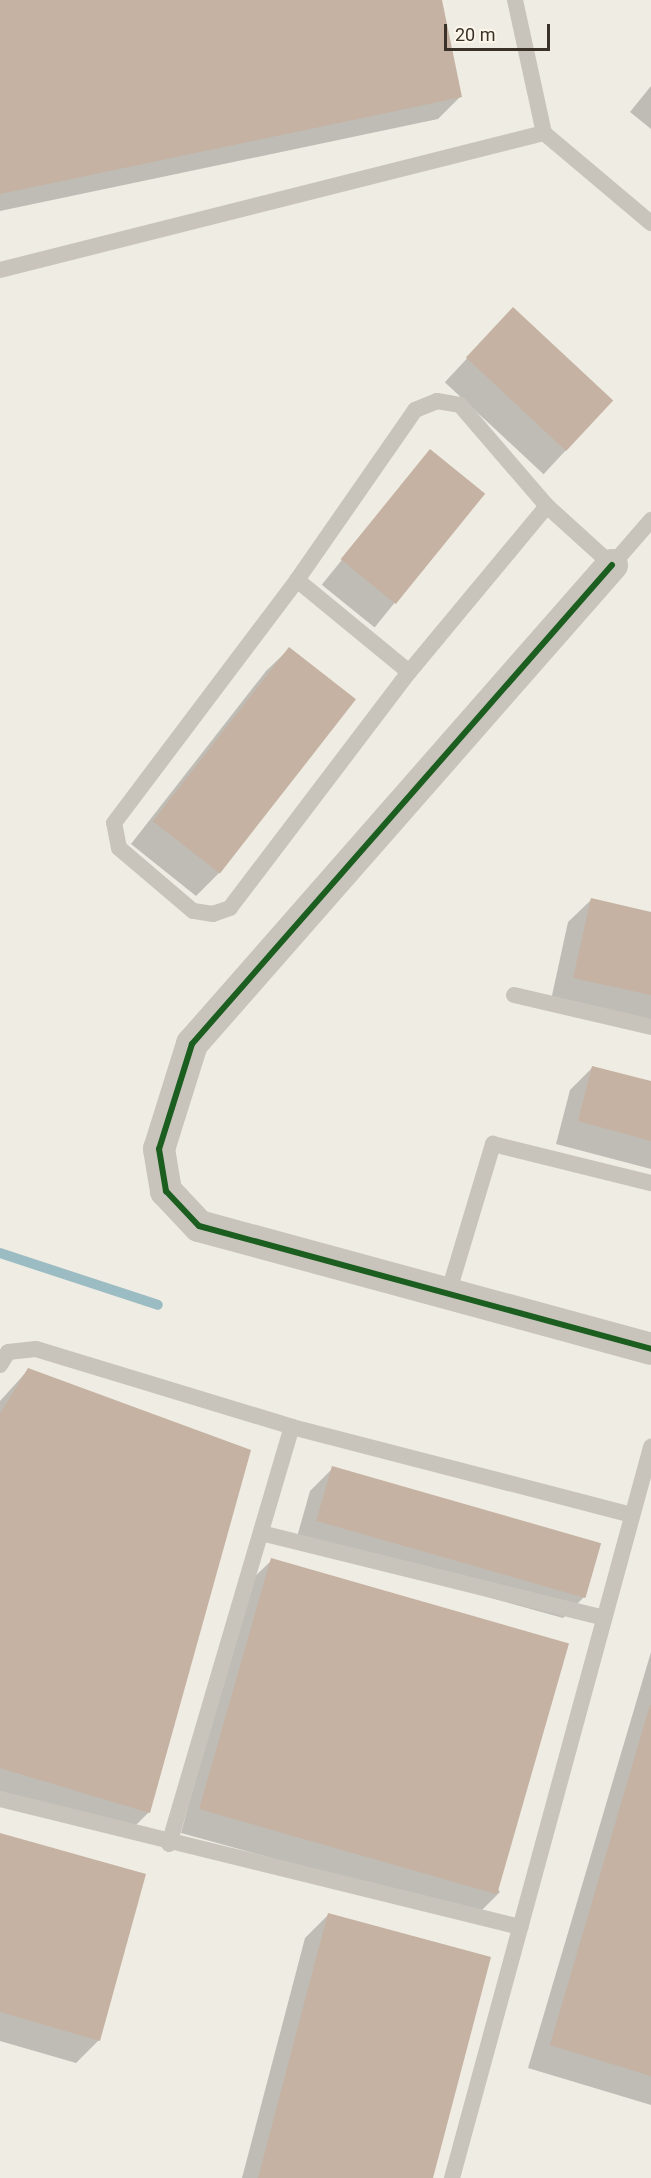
<!DOCTYPE html>
<style>
body{margin:0}
#map{position:relative;width:651px;height:2178px;overflow:hidden;background:#efece3;font-family:Roboto,sans-serif}
div>[style]{position:absolute}
.shadow>*{inset:0;background:#0003;transform-origin:0 0}
.stream>*{height:10px;margin:-5px;padding:0 5px;transform-origin:5px;border-radius:5px;background:#9cbcc3}
.building>*{inset:0;background:#c5b2a2;transform-origin:0 0}
.service>*{height:16px;margin:-8px;padding:0 8px;transform-origin:8px;border-radius:8px;background:#c9c4bb}
.minor>*{height:32px;margin:-16px;padding:0 16px;transform-origin:16px;border-radius:16px;background:#c9c4bb}
.cycleway>*{height:6px;margin:-3px;padding:0 3px;transform-origin:3px;border-radius:3px;background:#1b5e20}
span{translate:-50% -50%;white-space:nowrap;text-align:center;line-height:1.15;-webkit-text-stroke:4.5px #fcf6ea;paint-order:stroke}
.scale{position:absolute;left:444px;top:24px;width:106px;height:27px;box-sizing:border-box;border:3px solid #3a3128;border-top:0;padding-left:8px;font-size:18px;line-height:21px;white-space:nowrap;color:#3a3128;-webkit-text-stroke:4px #fcf6ea;paint-order:stroke}
</style>
<div id="map">
<div class="shadow">
<div style="clip-path:polygon(0 0,440px 0,461px 96px,438px 119px,0 211px)"></div>
<div style="clip-path:polygon(651px 86px,651px 129px,630px 112px)"></div>
<div style="left:513px;top:309px;width:135px;height:100px;rotate:43deg"></div>
<div style="left:430px;top:451px;width:68px;height:172px;rotate:39deg"></div>
<div style="clip-path:polygon(289px 649px,354px 700px,219px 873px,196px 896px,131px 844px,266px 671px)"></div>
<div style="clip-path:polygon(591px 900px,651px 913px,651px 1023px,551px 1000px,568px 922px)"></div>
<div style="clip-path:polygon(593px 1067px,651px 1083px,651px 1169px,556px 1144px,570px 1090px)"></div>
<div style="clip-path:polygon(28px 1370px,149px 1812px,126px 1835px,0 1797px,0 1401px)"></div>
<div style="clip-path:polygon(333px 1468px,586px 1595px,563px 1618px,295px 1544px,310px 1491px)"></div>
<div style="clip-path:polygon(272px 1560px,500px 1892px,477px 1915px,181px 1833px,249px 1582px)"></div>
<div style="clip-path:polygon(651px 1652px,651px 2105px,528px 2068px)"></div>
<div style="clip-path:polygon(0 1835px,99px 2040px,76px 2063px,0 2041px)"></div>
<div style="clip-path:polygon(328px 1915px,431px 2178px,242px 2178px,305px 1938px)"></div>
</div>
<div class="stream">
<div style="left:0;top:1253px;width:166px;rotate:18.2deg"></div>
</div>
<div class="building">
<div style="clip-path:polygon(0 0,442px 0,462px 97px,0 194px)"></div>
<div style="left:513px;top:307px;width:137px;height:69px;rotate:43deg"></div>
<div style="left:430px;top:449px;width:71px;height:142px;rotate:39deg"></div>
<div style="left:289px;top:647px;width:85px;height:221px;rotate:38deg"></div>
<div style="clip-path:polygon(591px 898px,651px 912px,651px 995px,573px 978px)"></div>
<div style="clip-path:polygon(592px 1066px,651px 1081px,651px 1141px,578px 1121px)"></div>
<div style="clip-path:polygon(28px 1368px,251px 1450px,150px 1813px,0 1768px,0 1414px)"></div>
<div style="left:332px;top:1466px;width:280px;height:57px;rotate:16deg"></div>
<div style="left:271px;top:1558px;width:310px;height:261px;rotate:16deg"></div>
<div style="clip-path:polygon(650px 1705px,651px 1705px,651px 2076px,550px 2045px)"></div>
<div style="clip-path:polygon(0 1833px,146px 1874px,100px 2041px,0 2012px)"></div>
<div style="clip-path:polygon(328px 1913px,491px 1957px,433px 2178px,258px 2178px)"></div>
</div>
<div class="service">
<div style="left:515px;top:0;width:136px;rotate:77.7deg"></div>
<div style="left:544px;top:133px;width:140px;rotate:40.1deg"></div>
<div style="left:0;top:270px;width:561px;rotate:-14.14deg"></div>
<div style="left:547px;top:506px;width:216px;rotate:129.7deg"></div>
<div style="left:409px;top:672px;width:296px;rotate:127.2deg"></div>
<div style="left:230px;top:908px;width:18px;rotate:161deg"></div>
<div style="left:213px;top:914px;width:20px;rotate:-171deg"></div>
<div style="left:193px;top:911px;width:97px;rotate:-139.6deg"></div>
<div style="left:119px;top:848px;width:25px;rotate:-101deg"></div>
<div style="left:114px;top:823px;width:304px;rotate:-53deg"></div>
<div style="left:297px;top:580px;width:207px;rotate:-55.2deg"></div>
<div style="left:415px;top:410px;width:24px;rotate:-22deg"></div>
<div style="left:437px;top:401px;width:23px;rotate:10deg"></div>
<div style="left:460px;top:405px;width:133px;rotate:49.3deg"></div>
<div style="left:547px;top:506px;width:88px;rotate:42.2deg"></div>
<div style="left:612px;top:565px;width:60px;rotate:-49.1deg"></div>
<div style="left:297px;top:580px;width:145px;rotate:39.4deg"></div>
<div style="left:514px;top:995px;width:141px;rotate:13.1deg"></div>
<div style="left:448px;top:1294px;width:157px;rotate:-73.3deg"></div>
<div style="left:493px;top:1144px;width:163px;rotate:13.9deg"></div>
<div style="left:0;top:1365px;width:15px;rotate:-58deg"></div>
<div style="left:8px;top:1352px;width:28px;rotate:-6deg"></div>
<div style="left:36px;top:1349px;width:268px;rotate:16.9deg"></div>
<div style="left:292px;top:1427px;width:351px;rotate:14.5deg"></div>
<div style="left:261px;top:1533px;width:353px;rotate:13.9deg"></div>
<div style="left:0;top:1799px;width:536px;rotate:13.83deg"></div>
<div style="left:169px;top:1844px;width:435px;rotate:-73.6deg"></div>
<div style="left:452px;top:2178px;width:758px;rotate:-74.77deg"></div>
</div>
<div class="minor">
<div style="left:612px;top:565px;width:637px;rotate:131.25deg"></div>
<div style="left:192px;top:1044px;width:110px;rotate:107.4deg"></div>
<div style="left:159px;top:1149px;width:43px;rotate:80.5deg"></div>
<div style="left:166px;top:1191px;width:48px;rotate:46.7deg"></div>
<div style="left:199px;top:1226px;width:468px;rotate:15.2deg"></div>
</div>
<div class="cycleway">
<div style="left:612px;top:565px;width:637px;rotate:131.25deg"></div>
<div style="left:192px;top:1044px;width:110px;rotate:107.4deg"></div>
<div style="left:159px;top:1149px;width:43px;rotate:80.5deg"></div>
<div style="left:166px;top:1191px;width:48px;rotate:46.7deg"></div>
<div style="left:199px;top:1226px;width:468px;rotate:15.2deg"></div>
</div>
<div class="scale">20 m</div>
</div>
